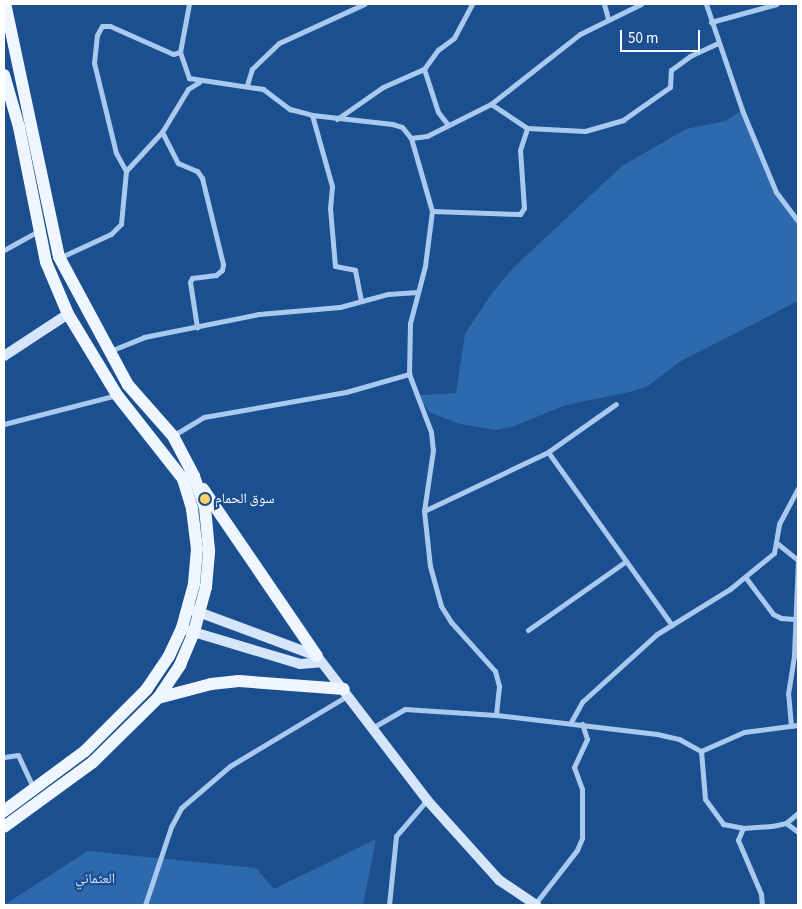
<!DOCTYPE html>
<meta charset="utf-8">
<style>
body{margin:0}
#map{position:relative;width:802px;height:909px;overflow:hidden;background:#1b4f8f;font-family:"Source Sans 3","Noto Naskh Arabic",sans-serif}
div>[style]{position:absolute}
.green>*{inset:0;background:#2e69ad}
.street>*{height:5px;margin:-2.5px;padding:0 2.5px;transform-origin:2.5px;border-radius:2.5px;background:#a9c9ee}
.secondary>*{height:10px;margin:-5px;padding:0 5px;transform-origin:5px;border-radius:5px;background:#d6e6fa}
.primary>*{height:12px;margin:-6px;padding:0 6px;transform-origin:6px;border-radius:6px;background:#f0f6ff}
.dots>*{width:14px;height:14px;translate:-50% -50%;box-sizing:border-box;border:2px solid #1b4f8f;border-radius:50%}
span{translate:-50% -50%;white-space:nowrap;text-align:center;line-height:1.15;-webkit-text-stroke:4.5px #1b4f8f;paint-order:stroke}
.poi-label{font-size:14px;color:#fff}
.left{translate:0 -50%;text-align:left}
.park-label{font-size:14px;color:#cfe3fa}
.frame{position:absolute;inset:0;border:5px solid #fff;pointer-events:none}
.scale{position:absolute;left:620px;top:30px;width:80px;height:22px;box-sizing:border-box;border:2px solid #fff;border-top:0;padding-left:6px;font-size:15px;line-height:18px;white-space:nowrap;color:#fff;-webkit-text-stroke:4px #1b4f8f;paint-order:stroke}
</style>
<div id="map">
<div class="green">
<div style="clip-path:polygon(742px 110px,776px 192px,798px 221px,798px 301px,681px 361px,648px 386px,630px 392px,566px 405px,512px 427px,495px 430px,460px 424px,429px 412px,418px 395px,456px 393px,465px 334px,492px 293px,512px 269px,622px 166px,686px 129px,726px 121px)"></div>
<div style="clip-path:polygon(376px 839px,363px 905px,4px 905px,88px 851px,256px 868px,274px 889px)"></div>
</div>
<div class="street">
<div style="left:189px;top:4px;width:49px;rotate:100.6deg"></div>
<div style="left:180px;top:52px;width:28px;rotate:71deg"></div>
<div style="left:189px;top:78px;width:75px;rotate:8.5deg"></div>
<div style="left:263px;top:89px;width:34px;rotate:37deg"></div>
<div style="left:290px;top:109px;width:23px;rotate:15deg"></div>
<div style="left:312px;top:115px;width:81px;rotate:6.4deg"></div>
<div style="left:392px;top:124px;width:10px;rotate:17deg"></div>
<div style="left:402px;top:127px;width:14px;rotate:51deg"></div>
<div style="left:411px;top:138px;width:76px;rotate:74deg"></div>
<div style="left:432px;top:211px;width:55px;rotate:97.3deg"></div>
<div style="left:425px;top:266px;width:59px;rotate:104.7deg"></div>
<div style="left:410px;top:323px;width:51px;rotate:91.1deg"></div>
<div style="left:409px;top:374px;width:62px;rotate:69.2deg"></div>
<div style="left:431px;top:432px;width:18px;rotate:84deg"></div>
<div style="left:433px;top:450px;width:62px;rotate:98.4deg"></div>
<div style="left:424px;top:511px;width:55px;rotate:83.8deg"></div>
<div style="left:430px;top:566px;width:41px;rotate:74.6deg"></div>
<div style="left:441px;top:606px;width:19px;rotate:58deg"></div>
<div style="left:451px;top:622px;width:66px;rotate:48.1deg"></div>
<div style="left:495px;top:671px;width:16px;rotate:75deg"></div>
<div style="left:499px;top:686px;width:29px;rotate:96deg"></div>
<div style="left:604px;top:4px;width:16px;rotate:75deg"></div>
<div style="left:706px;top:4px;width:112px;rotate:71.2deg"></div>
<div style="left:742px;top:110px;width:89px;rotate:67.5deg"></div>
<div style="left:776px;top:192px;width:36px;rotate:53deg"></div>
<div style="left:711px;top:22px;width:68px;rotate:-15.3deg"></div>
<div style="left:424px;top:69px;width:45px;rotate:72deg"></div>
<div style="left:438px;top:112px;width:16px;rotate:52deg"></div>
<div style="left:247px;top:85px;width:17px;rotate:-73deg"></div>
<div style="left:252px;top:69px;width:37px;rotate:-44deg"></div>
<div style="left:279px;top:43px;width:94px;rotate:-24.6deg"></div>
<div style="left:491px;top:104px;width:43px;rotate:33.7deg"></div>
<div style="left:527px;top:128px;width:58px;rotate:3deg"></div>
<div style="left:585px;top:131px;width:40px;rotate:-16deg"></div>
<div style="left:623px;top:120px;width:57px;rotate:-35.1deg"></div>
<div style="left:670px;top:87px;width:17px;rotate:-87deg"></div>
<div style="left:671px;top:70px;width:24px;rotate:-36deg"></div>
<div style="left:690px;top:56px;width:31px;rotate:-25deg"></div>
<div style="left:312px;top:115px;width:74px;rotate:74.3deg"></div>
<div style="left:332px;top:186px;width:22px;rotate:95deg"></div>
<div style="left:330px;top:208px;width:58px;rotate:85.1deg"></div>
<div style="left:335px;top:266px;width:20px;rotate:11deg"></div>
<div style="left:355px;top:270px;width:31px;rotate:79deg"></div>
<div style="left:337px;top:119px;width:56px;rotate:-34.8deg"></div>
<div style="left:383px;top:87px;width:45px;rotate:-23.7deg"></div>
<div style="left:424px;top:69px;width:24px;rotate:-54deg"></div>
<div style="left:438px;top:50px;width:20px;rotate:-37deg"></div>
<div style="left:454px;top:38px;width:38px;rotate:-62deg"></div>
<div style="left:162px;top:132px;width:35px;rotate:63deg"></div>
<div style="left:178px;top:163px;width:21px;rotate:23deg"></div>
<div style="left:197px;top:171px;width:9px;rotate:54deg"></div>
<div style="left:202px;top:178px;width:89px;rotate:76.3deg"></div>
<div style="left:223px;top:264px;width:6px;rotate:99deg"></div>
<div style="left:222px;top:270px;width:8px;rotate:140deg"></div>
<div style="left:216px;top:275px;width:24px;rotate:173deg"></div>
<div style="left:192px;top:278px;width:4px;rotate:117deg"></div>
<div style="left:190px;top:282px;width:46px;rotate:81.2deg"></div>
<div style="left:411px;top:138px;width:16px;rotate:-7deg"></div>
<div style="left:427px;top:136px;width:72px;rotate:-26.6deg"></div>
<div style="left:491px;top:104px;width:113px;rotate:-38.2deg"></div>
<div style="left:580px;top:34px;width:68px;rotate:-26.2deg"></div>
<div style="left:126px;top:171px;width:21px;rotate:-119deg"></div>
<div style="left:116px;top:153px;width:93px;rotate:-103.7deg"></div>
<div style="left:94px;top:63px;width:28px;rotate:-84deg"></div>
<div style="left:97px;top:35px;width:10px;rotate:-61deg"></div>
<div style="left:102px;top:26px;width:8px"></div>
<div style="left:110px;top:26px;width:69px;rotate:24deg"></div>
<div style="left:173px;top:54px;width:7px;rotate:-16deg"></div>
<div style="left:432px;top:211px;width:88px;rotate:2deg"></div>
<div style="left:520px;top:214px;width:7px;rotate:-56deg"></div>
<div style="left:524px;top:208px;width:58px;rotate:-93.9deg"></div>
<div style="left:520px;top:150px;width:23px;rotate:-72deg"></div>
<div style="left:4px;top:250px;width:39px;rotate:-29deg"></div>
<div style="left:61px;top:257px;width:55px;rotate:-24.7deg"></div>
<div style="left:111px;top:234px;width:14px;rotate:-45deg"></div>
<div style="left:121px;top:224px;width:53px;rotate:-84.6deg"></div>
<div style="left:126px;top:171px;width:53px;rotate:-47.3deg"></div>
<div style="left:162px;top:132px;width:50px;rotate:-58.8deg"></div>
<div style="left:188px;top:89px;width:13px;rotate:-32deg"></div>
<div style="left:110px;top:351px;width:37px;rotate:-22deg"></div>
<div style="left:144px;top:337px;width:117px;rotate:-11.3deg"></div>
<div style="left:259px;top:314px;width:81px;rotate:-4.9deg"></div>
<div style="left:340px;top:307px;width:50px;rotate:-15.2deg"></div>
<div style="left:388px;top:294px;width:29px;rotate:-4deg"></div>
<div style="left:4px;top:424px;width:117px;rotate:-14.4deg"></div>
<div style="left:174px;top:435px;width:35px;rotate:-31deg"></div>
<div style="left:204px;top:417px;width:144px;rotate:-10deg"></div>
<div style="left:346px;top:392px;width:66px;rotate:-15.9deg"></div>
<div style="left:548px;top:452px;width:213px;rotate:54.4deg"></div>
<div style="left:424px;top:511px;width:137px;rotate:-25.4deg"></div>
<div style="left:548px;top:452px;width:83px;rotate:-35.2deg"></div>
<div style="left:778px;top:544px;width:26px;rotate:39deg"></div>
<div style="left:746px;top:578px;width:45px;rotate:53.1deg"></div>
<div style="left:773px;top:614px;width:9px;rotate:27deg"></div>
<div style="left:781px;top:618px;width:14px;rotate:4deg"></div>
<div style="left:528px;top:630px;width:120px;rotate:-35.1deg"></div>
<div style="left:571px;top:722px;width:23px;rotate:-61deg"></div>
<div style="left:582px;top:702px;width:101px;rotate:-42.2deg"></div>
<div style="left:657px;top:634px;width:86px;rotate:-31.7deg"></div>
<div style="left:730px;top:589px;width:57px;rotate:-39.3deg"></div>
<div style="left:774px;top:553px;width:29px;rotate:-80deg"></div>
<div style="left:779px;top:524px;width:40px;rotate:-62deg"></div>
<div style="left:791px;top:726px;width:32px;rotate:-95deg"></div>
<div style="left:788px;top:694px;width:39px;rotate:-81deg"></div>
<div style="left:794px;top:655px;width:95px;rotate:-87.6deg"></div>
<div style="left:372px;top:728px;width:38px;rotate:-30deg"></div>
<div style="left:405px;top:709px;width:91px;rotate:3.8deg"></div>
<div style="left:496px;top:715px;width:162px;rotate:6.7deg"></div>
<div style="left:657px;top:734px;width:23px;rotate:13deg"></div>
<div style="left:679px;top:739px;width:25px;rotate:29deg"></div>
<div style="left:701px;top:751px;width:48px;rotate:85.2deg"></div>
<div style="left:705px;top:799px;width:31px;rotate:54deg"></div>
<div style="left:723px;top:824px;width:20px;rotate:11deg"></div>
<div style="left:743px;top:828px;width:29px;rotate:-4deg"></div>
<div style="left:772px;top:826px;width:14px;rotate:-12deg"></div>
<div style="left:786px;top:823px;width:16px;rotate:-40deg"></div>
<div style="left:701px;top:751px;width:47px;rotate:-23.8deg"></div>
<div style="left:744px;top:732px;width:54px;rotate:-7.4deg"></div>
<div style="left:4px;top:757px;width:14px;rotate:-8deg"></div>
<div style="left:18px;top:755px;width:38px;rotate:65deg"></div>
<div style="left:786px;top:823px;width:15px;rotate:37deg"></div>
<div style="left:743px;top:828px;width:13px;rotate:113deg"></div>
<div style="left:738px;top:840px;width:59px;rotate:66.9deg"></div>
<div style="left:761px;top:894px;width:11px;rotate:85deg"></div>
<div style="left:535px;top:904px;width:68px;rotate:-52.1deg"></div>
<div style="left:577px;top:850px;width:13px;rotate:-67deg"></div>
<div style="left:582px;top:838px;width:49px;rotate:-90deg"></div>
<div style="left:582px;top:789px;width:23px;rotate:-110deg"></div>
<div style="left:574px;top:767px;width:31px;rotate:-65deg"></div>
<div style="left:587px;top:739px;width:16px;rotate:-108deg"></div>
<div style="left:145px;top:905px;width:82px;rotate:-71.6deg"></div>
<div style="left:171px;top:827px;width:21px;rotate:-62deg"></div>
<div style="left:181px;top:808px;width:65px;rotate:-40.6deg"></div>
<div style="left:230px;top:766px;width:136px;rotate:-30.9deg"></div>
<div style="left:389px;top:905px;width:69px;rotate:-84.2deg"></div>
<div style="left:396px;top:836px;width:48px;rotate:-49.3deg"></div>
</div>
<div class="secondary">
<div style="left:4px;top:356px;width:77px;rotate:-33.3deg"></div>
<div style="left:193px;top:610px;width:132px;rotate:20.4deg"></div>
<div style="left:317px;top:656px;width:181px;rotate:52.6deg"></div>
<div style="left:427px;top:800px;width:108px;rotate:48deg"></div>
<div style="left:499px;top:880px;width:45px;rotate:34deg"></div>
<div style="left:187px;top:630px;width:118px;rotate:16.7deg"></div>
<div style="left:300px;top:664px;width:21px;rotate:-5deg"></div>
</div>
<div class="primary">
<div style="left:4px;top:75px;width:54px;rotate:73.9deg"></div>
<div style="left:19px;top:127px;width:138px;rotate:78.7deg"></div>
<div style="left:46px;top:262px;width:56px;rotate:67.1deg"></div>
<div style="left:68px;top:314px;width:95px;rotate:58.8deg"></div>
<div style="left:117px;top:395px;width:107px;rotate:51.8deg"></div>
<div style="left:183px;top:479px;width:31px;rotate:73deg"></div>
<div style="left:192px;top:509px;width:40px;rotate:82.9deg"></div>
<div style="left:197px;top:549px;width:35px;rotate:95deg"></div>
<div style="left:194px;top:584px;width:46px;rotate:105.3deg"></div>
<div style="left:182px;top:628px;width:31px;rotate:115deg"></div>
<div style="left:169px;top:656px;width:40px;rotate:124deg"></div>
<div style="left:147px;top:689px;width:88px;rotate:135deg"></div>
<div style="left:85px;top:751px;width:101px;rotate:143.5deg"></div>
<div style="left:203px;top:489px;width:202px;rotate:55.7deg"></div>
<div style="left:158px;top:698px;width:55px;rotate:-14.8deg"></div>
<div style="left:211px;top:684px;width:28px;rotate:-6deg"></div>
<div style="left:239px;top:681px;width:105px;rotate:4.4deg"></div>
<div style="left:4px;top:827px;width:110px;rotate:-36.1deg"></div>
<div style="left:93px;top:762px;width:91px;rotate:-44.6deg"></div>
<div style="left:158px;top:698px;width:40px;rotate:-56deg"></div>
<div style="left:180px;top:665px;width:36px;rotate:-67deg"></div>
<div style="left:194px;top:632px;width:47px;rotate:-75.1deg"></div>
<div style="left:206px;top:587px;width:37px;rotate:-85deg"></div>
<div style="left:209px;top:550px;width:42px;rotate:-95.4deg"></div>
<div style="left:205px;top:508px;width:34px;rotate:-109deg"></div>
<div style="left:194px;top:476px;width:45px;rotate:-117.7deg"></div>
<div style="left:173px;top:436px;width:68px;rotate:-131.4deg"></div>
<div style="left:128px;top:385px;width:145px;rotate:-118.3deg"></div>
<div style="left:59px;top:257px;width:259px;rotate:-102deg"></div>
</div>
<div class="dots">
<div style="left:205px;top:499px;background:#ffd166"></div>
</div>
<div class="poi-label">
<span class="left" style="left:215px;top:499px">سوق الحمام</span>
</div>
<div class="park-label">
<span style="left:95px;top:879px">العثماني</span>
</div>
<div class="frame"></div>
<div class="scale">50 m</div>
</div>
